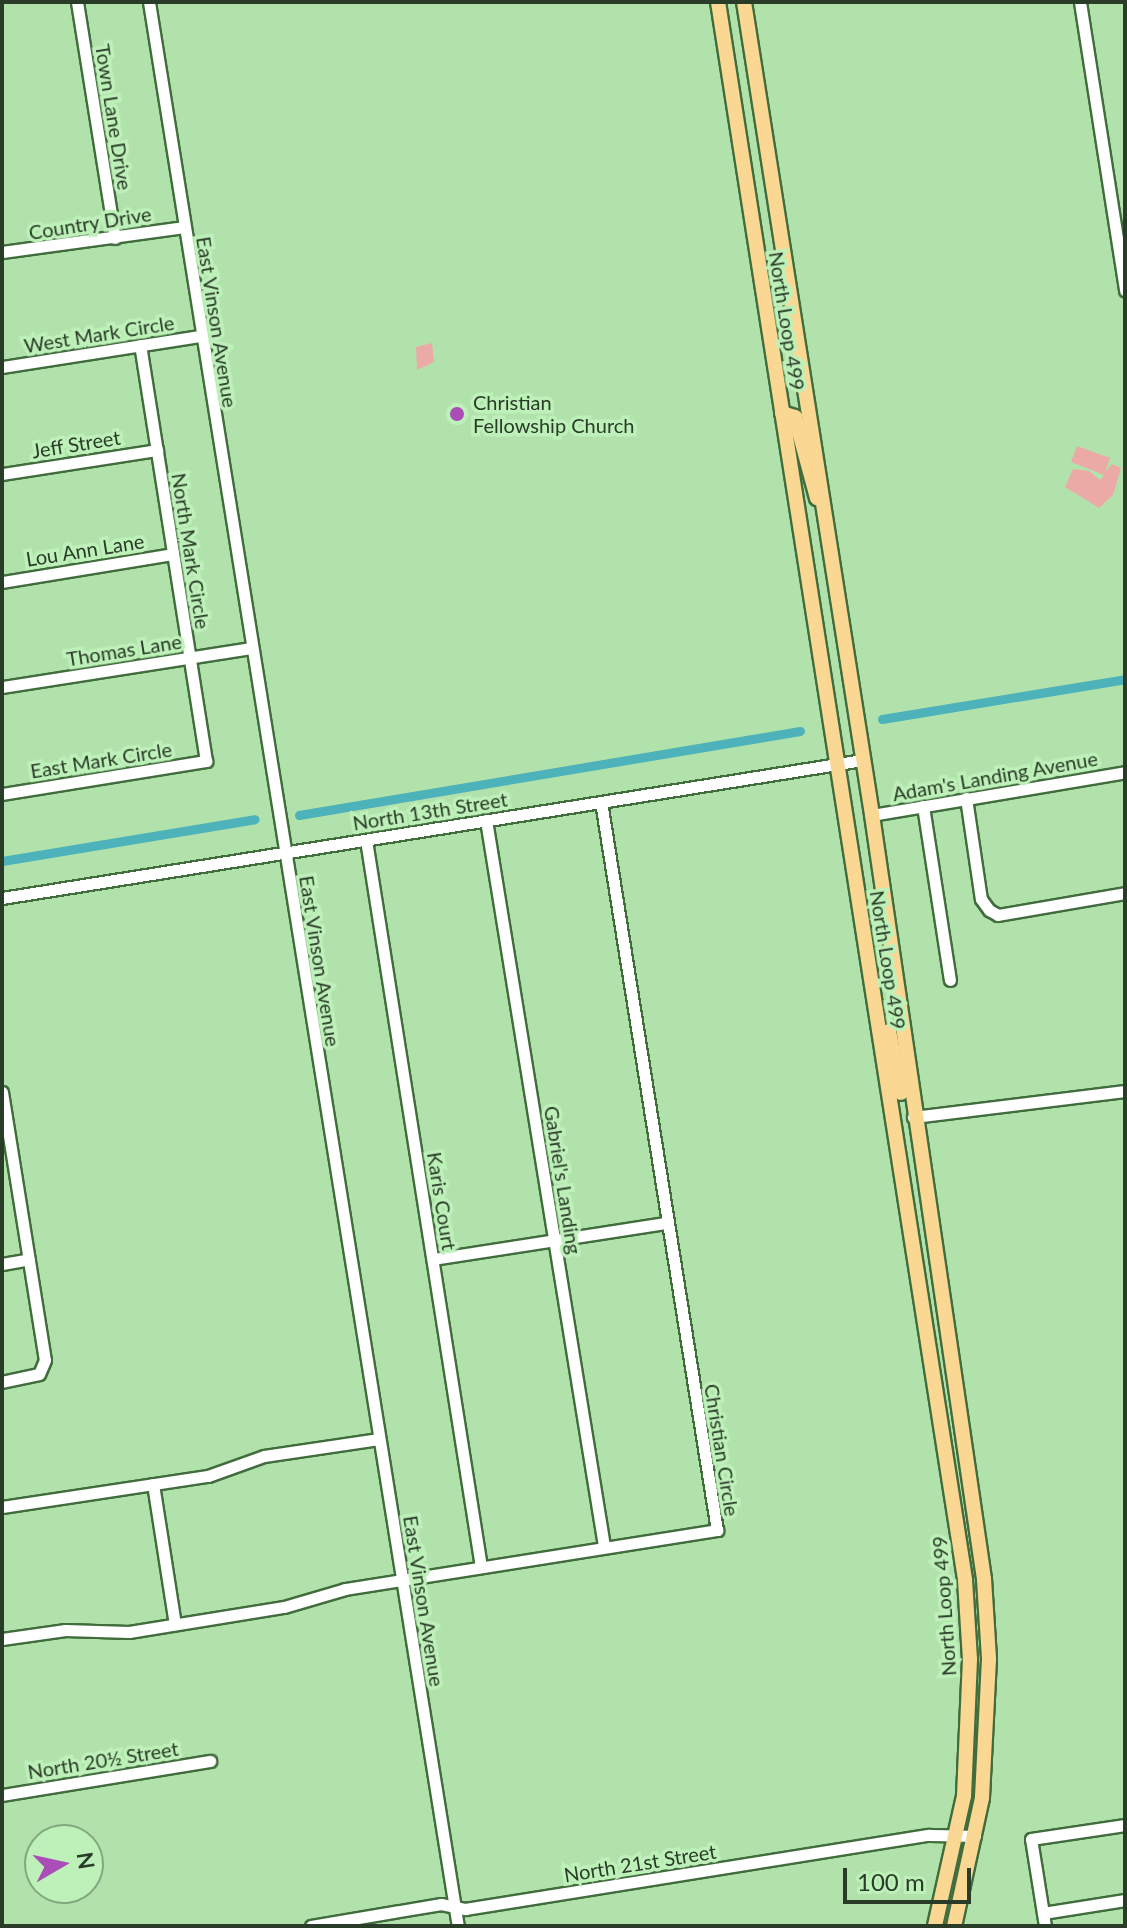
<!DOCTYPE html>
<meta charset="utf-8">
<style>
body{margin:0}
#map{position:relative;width:1127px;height:1928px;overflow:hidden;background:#b2e2ac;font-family:Lato,sans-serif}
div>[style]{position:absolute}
.green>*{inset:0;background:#ecaaa7}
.canal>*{height:9px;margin:-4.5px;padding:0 4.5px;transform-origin:4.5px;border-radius:4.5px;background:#4db2ba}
.roads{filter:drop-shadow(2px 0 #416d3d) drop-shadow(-2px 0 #416d3d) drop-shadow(0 2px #416d3d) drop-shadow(0 -2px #416d3d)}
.minor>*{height:11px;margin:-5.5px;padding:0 5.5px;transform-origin:5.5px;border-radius:5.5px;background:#fff}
.major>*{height:14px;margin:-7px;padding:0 7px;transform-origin:7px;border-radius:7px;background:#fad893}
.dots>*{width:22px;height:22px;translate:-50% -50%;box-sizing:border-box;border:4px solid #bef0b9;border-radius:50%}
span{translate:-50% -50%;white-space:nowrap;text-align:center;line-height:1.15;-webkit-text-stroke:7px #bef0b9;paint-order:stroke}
.street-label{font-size:20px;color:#293c27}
.poi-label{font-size:20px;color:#293c27}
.left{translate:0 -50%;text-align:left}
.frame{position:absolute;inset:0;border:4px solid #293c27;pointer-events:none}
.north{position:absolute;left:24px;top:1824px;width:80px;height:80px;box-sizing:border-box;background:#bef0b9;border:2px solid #82a87f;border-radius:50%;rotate:81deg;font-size:22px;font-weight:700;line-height:32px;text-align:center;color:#293c27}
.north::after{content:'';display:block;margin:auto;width:28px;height:36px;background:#aa4db7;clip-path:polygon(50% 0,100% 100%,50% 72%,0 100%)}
.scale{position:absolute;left:843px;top:1868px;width:128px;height:36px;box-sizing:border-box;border:4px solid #293c27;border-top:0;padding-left:10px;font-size:24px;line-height:28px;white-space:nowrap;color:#293c27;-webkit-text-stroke:6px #bef0b9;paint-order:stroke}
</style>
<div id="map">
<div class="green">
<div style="clip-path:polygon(432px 343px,434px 362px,417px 370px,416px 347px)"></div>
<div style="clip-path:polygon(1077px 446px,1110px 458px,1105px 472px,1112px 464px,1121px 468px,1113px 495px,1099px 508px,1065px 487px,1073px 469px,1089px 471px,1100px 480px,1104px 475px,1071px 462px)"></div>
</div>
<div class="canal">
<div style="left:882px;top:719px;width:246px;rotate:-9.3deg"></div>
<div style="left:299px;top:815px;width:508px;rotate:-9.52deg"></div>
<div style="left:2px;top:861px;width:256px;rotate:-9.4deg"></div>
</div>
<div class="roads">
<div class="minor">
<div style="left:77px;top:2px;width:239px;rotate:80.9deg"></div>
<div style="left:149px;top:2px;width:1949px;rotate:80.88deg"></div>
<div style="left:1080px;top:2px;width:292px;rotate:81.1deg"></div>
<div style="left:2px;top:252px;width:184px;rotate:-7.8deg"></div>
<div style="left:2px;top:367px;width:201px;rotate:-8.9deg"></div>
<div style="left:2px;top:474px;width:157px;rotate:-8.8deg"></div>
<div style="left:2px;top:582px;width:173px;rotate:-9.3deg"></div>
<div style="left:2px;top:687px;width:253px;rotate:-8.9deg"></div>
<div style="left:2px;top:794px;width:207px;rotate:-9.2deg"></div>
<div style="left:206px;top:761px;width:421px;rotate:-99deg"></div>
<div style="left:966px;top:798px;width:102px;rotate:81.6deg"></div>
<div style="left:981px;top:899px;width:14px;rotate:54deg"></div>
<div style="left:989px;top:910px;width:10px;rotate:29deg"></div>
<div style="left:998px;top:915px;width:129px;rotate:-9.8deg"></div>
<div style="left:923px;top:806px;width:176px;rotate:81.2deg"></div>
<div style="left:872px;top:815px;width:257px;rotate:-9.6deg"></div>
<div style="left:486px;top:820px;width:736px;rotate:80.77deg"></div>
<div style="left:366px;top:840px;width:736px;rotate:81.01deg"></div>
<div style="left:2px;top:898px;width:872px;rotate:-9.11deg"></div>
<div style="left:2px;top:1092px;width:271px;rotate:80.9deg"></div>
<div style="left:45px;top:1360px;width:15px;rotate:113deg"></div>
<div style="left:39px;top:1374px;width:38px;rotate:168deg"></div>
<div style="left:913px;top:1117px;width:214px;rotate:-7deg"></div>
<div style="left:433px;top:1259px;width:236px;rotate:-8.8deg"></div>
<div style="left:2px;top:1264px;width:27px;rotate:-10deg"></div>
<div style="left:153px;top:1484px;width:142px;rotate:81.1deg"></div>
<div style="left:2px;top:1507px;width:208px;rotate:-8.6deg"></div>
<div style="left:208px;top:1476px;width:59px;rotate:-19.7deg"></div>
<div style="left:264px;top:1456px;width:116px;rotate:-8.4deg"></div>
<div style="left:2px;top:1639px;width:64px;rotate:-8.1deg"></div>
<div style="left:65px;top:1630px;width:64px;rotate:1.8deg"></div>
<div style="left:129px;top:1632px;width:157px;rotate:-9.2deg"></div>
<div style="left:284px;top:1607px;width:64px;rotate:-16.4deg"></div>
<div style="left:345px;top:1589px;width:377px;rotate:-9deg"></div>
<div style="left:717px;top:1530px;width:737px;rotate:-99.05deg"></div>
<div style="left:2px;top:1795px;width:211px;rotate:-9.3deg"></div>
<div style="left:1043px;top:1913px;width:83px;rotate:-9deg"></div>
<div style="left:311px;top:1926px;width:132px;rotate:-9.6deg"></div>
<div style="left:441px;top:1904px;width:25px;rotate:12deg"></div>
<div style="left:465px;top:1909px;width:470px;rotate:-9.1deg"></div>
<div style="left:929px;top:1835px;width:46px;rotate:1.2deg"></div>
<div style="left:1045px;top:1926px;width:88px;rotate:-99.1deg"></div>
<div style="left:1031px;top:1839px;width:95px;rotate:-8.5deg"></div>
</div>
<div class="major">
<div style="left:718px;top:2px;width:1597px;rotate:81.1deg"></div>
<div style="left:965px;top:1580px;width:79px;rotate:86.4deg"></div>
<div style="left:970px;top:1659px;width:137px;rotate:92.5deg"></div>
<div style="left:964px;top:1796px;width:133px;rotate:102.6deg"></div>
<div style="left:744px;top:2px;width:823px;rotate:81.05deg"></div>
<div style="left:872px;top:815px;width:772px;rotate:81.66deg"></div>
<div style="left:984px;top:1579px;width:80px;rotate:86.4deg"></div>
<div style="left:989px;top:1659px;width:139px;rotate:92.9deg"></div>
<div style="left:982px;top:1798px;width:131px;rotate:102.3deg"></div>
<div style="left:782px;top:413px;width:14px;rotate:17deg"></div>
<div style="left:795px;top:417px;width:84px;rotate:74.8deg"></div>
<div style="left:889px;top:1031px;width:63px;rotate:79deg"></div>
</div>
</div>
<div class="dots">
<div style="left:457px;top:414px;background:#aa4db7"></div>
</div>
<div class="street-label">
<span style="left:114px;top:117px;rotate:81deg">Town Lane Drive</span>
<span style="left:90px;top:223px;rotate:-9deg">Country Drive</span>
<span style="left:787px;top:321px;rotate:81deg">North Loop 499</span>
<span style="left:217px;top:322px;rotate:81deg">East Vinson Avenue</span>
<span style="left:99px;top:334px;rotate:-9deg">West Mark Circle</span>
<span style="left:76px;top:444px;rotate:-9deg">Jeff Street</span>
<span style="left:85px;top:550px;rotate:-9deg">Lou Ann Lane</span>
<span style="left:191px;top:551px;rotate:81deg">North Mark Circle</span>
<span style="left:124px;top:650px;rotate:-9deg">Thomas Lane</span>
<span style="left:101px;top:760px;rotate:-9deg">East Mark Circle</span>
<span style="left:995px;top:776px;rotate:-10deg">Adam's Landing Avenue</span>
<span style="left:430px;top:811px;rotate:-9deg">North 13th Street</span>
<span style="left:888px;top:960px;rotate:81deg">North Loop 499</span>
<span style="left:320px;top:961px;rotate:81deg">East Vinson Avenue</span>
<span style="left:563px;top:1180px;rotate:81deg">Gabriel's Landing</span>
<span style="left:442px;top:1201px;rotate:81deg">Karis Court</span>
<span style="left:722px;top:1450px;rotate:81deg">Christian Circle</span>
<span style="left:424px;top:1601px;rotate:81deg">East Vinson Avenue</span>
<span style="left:944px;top:1606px;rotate:-94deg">North Loop 499</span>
<span style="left:103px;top:1760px;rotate:-9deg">North 20½ Street</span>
<span style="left:640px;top:1863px;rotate:-9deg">North 21st Street</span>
</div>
<div class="poi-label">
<span class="left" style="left:473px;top:414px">Christian<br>Fellowship Church</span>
</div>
<div class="frame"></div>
<div class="north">N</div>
<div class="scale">100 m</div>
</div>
